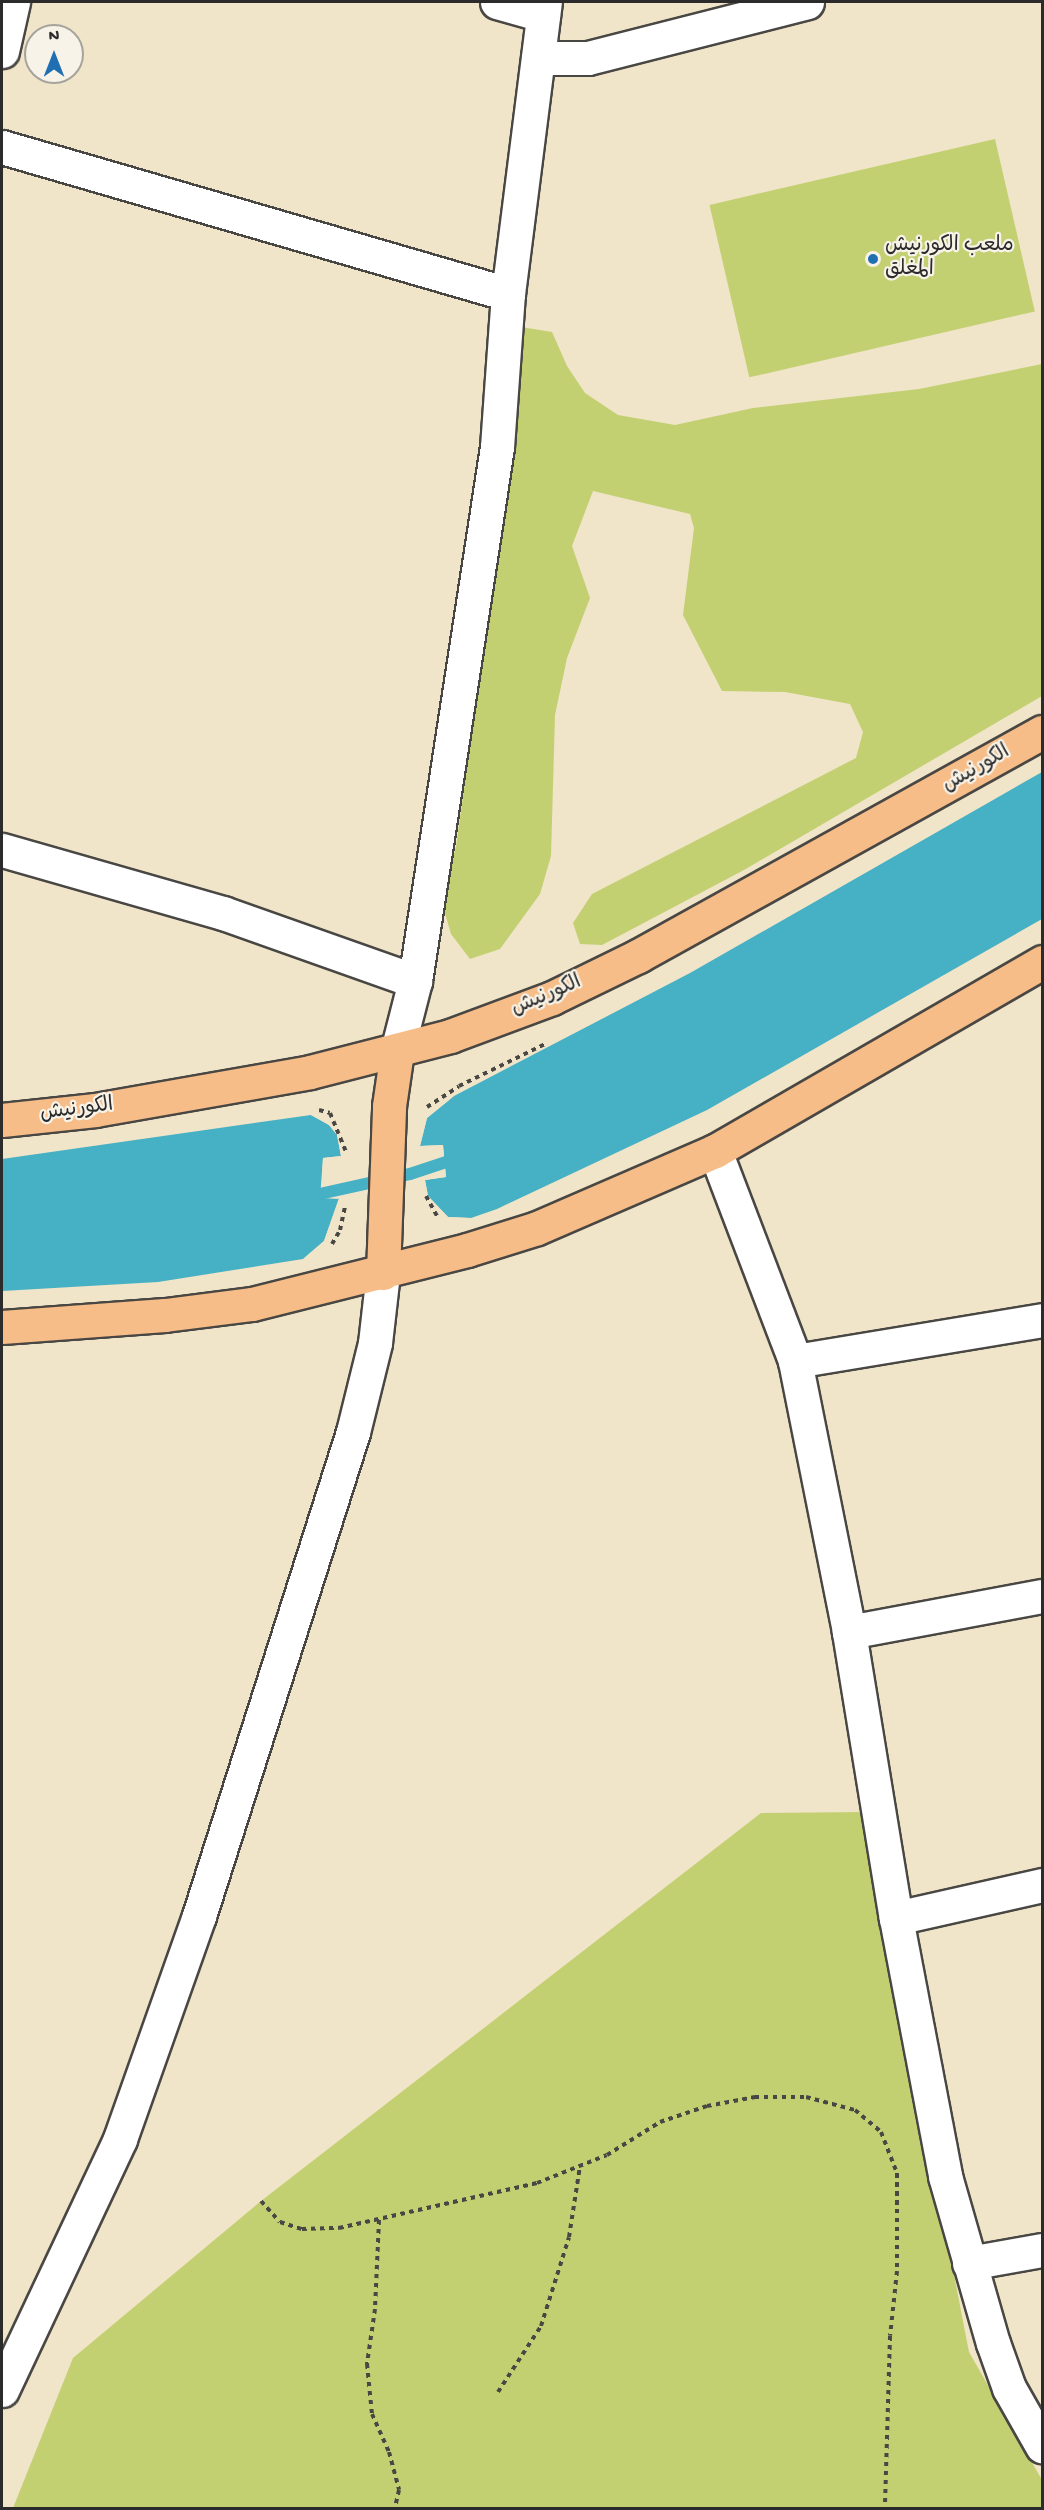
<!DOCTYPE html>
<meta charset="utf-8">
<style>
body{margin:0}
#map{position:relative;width:1044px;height:2510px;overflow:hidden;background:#f0e4c9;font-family:"Gochi Hand","Playpen Sans Arabic",sans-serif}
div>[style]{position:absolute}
.green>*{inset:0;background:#c3d071;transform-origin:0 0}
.water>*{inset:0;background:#46b0c4}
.pier>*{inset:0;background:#f0e4c9}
.stream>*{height:12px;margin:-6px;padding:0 6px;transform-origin:6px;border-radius:6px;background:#46b0c4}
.path>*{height:4px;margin-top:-2px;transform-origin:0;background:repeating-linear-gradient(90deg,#494743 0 4.5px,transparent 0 9px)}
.roads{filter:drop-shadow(2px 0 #494743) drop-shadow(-2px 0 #494743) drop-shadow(0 2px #494743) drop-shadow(0 -2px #494743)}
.minor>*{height:33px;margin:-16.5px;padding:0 16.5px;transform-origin:16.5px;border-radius:16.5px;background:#fff}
.major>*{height:33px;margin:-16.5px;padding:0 16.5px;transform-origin:16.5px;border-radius:16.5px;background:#f7bd88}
.dots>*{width:16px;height:16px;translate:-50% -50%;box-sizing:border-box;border:3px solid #f7f3e8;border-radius:50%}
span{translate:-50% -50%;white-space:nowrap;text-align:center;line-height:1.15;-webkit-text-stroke:4.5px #f7f3e8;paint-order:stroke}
.poi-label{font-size:21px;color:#2b2b2b}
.left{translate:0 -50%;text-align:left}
.street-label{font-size:21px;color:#2b2b2b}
.frame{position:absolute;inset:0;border:3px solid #2b2b2b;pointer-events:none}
.north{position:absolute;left:24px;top:24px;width:60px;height:60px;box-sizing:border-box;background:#f7f3e8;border:2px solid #a5a39c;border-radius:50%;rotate:0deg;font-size:16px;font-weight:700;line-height:24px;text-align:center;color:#2b2b2b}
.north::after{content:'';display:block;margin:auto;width:21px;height:27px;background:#1f6fb2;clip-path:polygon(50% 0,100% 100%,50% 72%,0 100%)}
</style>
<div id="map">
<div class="green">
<div style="left:995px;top:139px;width:177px;height:293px;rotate:77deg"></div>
<div style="clip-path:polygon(521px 327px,552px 332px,567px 366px,585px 393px,618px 415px,675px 425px,753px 408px,919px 389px,1042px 364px,1042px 696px,744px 870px,602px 945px,580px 944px,573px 923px,592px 894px,856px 758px,863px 732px,850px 704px,785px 692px,722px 691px,683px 615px,694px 528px,690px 514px,593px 491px,572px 546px,590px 598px,567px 658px,555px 715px,551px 856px,540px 894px,500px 949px,470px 959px,451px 934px,441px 899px,456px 847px,478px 688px)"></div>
<div style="clip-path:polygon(864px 1812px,969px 2352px,1042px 2480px,1042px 2508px,13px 2508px,73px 2358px,261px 2201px,761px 1813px)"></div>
</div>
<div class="water">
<div style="clip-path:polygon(1042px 772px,1042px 919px,707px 1110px,497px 1209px,471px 1218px,448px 1217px,428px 1196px,425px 1180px,446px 1177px,443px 1145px,420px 1146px,427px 1118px,454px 1096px,690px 973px)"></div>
<div style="clip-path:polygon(311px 1115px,329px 1125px,337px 1135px,341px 1156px,323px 1158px,321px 1198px,339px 1198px,324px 1241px,303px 1259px,158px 1282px,2px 1291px,2px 1159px)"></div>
</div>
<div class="pier">
<div style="clip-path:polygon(454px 1096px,427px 1118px,420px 1146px,443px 1145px,446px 1177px,425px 1180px,428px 1196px,448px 1217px,471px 1218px,460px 1221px,446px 1219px,425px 1197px,422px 1178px,443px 1174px,440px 1148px,417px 1146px,425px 1116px)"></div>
<div style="clip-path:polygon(316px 1114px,331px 1123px,340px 1134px,344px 1156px,326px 1160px,323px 1195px,342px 1199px,326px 1243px,303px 1259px,324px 1241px,339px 1199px,320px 1198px,323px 1158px,341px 1156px,337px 1135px,329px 1125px,311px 1115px)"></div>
</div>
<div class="stream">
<div style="left:306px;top:1197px;width:107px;rotate:-12.5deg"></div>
<div style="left:410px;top:1174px;width:54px;rotate:-18.4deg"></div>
</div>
<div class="path">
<div style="left:427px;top:1107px;width:38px;rotate:-33deg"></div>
<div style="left:459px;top:1086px;width:98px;rotate:-26deg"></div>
<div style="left:319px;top:1110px;width:11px;rotate:15deg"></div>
<div style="left:330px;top:1113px;width:44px;rotate:67.5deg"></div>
<div style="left:426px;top:1196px;width:25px;rotate:61deg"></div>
<div style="left:332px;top:1244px;width:16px;rotate:-60deg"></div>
<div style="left:340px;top:1230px;width:25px;rotate:-78deg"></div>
<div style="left:261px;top:2201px;width:28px;rotate:48deg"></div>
<div style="left:280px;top:2222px;width:23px;rotate:18deg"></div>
<div style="left:302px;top:2229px;width:37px;rotate:-2deg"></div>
<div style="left:339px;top:2228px;width:203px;rotate:-12.8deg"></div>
<div style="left:537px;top:2183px;width:75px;rotate:-21.8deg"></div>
<div style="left:607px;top:2155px;width:62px;rotate:-31.9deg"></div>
<div style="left:660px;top:2122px;width:50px;rotate:-18.8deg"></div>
<div style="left:707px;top:2106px;width:49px;rotate:-10.6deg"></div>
<div style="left:755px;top:2097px;width:51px"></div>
<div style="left:806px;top:2097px;width:51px;rotate:14.9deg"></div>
<div style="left:855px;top:2110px;width:34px;rotate:40deg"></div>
<div style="left:881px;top:2132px;width:44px;rotate:68.7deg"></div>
<div style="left:897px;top:2173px;width:98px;rotate:90deg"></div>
<div style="left:897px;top:2271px;width:65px;rotate:96.1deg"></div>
<div style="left:890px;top:2336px;width:172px;rotate:91.7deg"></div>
<div style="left:379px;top:2220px;width:89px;rotate:92.6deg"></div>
<div style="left:375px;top:2309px;width:56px;rotate:98.3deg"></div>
<div style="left:367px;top:2364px;width:50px;rotate:84.3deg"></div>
<div style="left:372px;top:2414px;width:42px;rotate:65.9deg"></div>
<div style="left:389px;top:2452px;width:39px;rotate:75deg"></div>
<div style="left:399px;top:2490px;width:18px;rotate:103deg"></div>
<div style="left:498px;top:2392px;width:79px;rotate:-56.9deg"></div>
<div style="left:541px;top:2326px;width:93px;rotate:-72.5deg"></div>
<div style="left:569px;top:2237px;width:72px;rotate:-81.2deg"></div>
</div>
<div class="roads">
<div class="minor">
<div style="left:497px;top:2px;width:48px;rotate:15.8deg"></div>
<div style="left:2px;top:51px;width:50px;rotate:-77.3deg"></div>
<div style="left:538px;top:58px;width:50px"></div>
<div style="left:588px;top:58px;width:226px;rotate:-14.3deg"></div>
<div style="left:2px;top:147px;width:527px;rotate:16.2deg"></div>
<div style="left:2px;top:850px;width:230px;rotate:15.9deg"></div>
<div style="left:223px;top:913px;width:204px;rotate:19.5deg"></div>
<div style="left:397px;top:1051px;width:72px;rotate:-75.6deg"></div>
<div style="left:415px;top:981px;width:540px;rotate:-81.27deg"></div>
<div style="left:497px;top:447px;width:153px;rotate:-85.9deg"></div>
<div style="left:508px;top:294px;width:294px;rotate:-82.8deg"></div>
<div style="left:715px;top:1151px;width:225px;rotate:69.1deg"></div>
<div style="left:795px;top:1361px;width:276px;rotate:78.7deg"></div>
<div style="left:849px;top:1632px;width:290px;rotate:80.7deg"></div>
<div style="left:896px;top:1918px;width:263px;rotate:79.2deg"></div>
<div style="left:945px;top:2176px;width:174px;rotate:74deg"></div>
<div style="left:993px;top:2343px;width:48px;rotate:70.4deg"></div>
<div style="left:1009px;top:2388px;width:67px;rotate:60.4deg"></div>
<div style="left:795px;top:1361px;width:250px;rotate:-9.4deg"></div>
<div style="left:849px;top:1632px;width:196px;rotate:-10.6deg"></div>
<div style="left:896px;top:1918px;width:150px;rotate:-12.7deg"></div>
<div style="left:969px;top:2263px;width:74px;rotate:-10.1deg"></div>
<div style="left:2px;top:2390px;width:277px;rotate:-64.8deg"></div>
<div style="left:120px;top:2139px;width:237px;rotate:-70.5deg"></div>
<div style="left:199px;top:1916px;width:508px;rotate:-72.35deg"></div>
<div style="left:353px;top:1432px;width:92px;rotate:-76.1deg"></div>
<div style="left:375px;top:1343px;width:70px;rotate:-83.5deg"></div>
</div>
<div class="major">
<div style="left:2px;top:1120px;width:94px;rotate:-6.1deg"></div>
<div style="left:95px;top:1110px;width:218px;rotate:-10deg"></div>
<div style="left:310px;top:1072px;width:145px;rotate:-14.4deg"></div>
<div style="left:450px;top:1036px;width:109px;rotate:-20.4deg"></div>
<div style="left:552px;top:998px;width:96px;rotate:-26deg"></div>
<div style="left:638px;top:956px;width:462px;rotate:-29deg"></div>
<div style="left:383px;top:1273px;width:167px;rotate:-87.9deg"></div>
<div style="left:389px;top:1106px;width:56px;rotate:-81.7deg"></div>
<div style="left:2px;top:1327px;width:163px;rotate:-4.2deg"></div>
<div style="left:165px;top:1315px;width:88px;rotate:-7.2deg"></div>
<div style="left:252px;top:1304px;width:222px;rotate:-14.1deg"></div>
<div style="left:467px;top:1250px;width:73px;rotate:-17.4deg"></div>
<div style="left:537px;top:1228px;width:194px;rotate:-23.4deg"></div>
<div style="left:715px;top:1151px;width:378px;rotate:-30deg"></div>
</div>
</div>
<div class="dots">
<div style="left:873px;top:259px;background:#1f6fb2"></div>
</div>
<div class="poi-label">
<span class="left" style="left:885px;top:259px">ملعب الكورنيش<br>المغلق</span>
</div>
<div class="street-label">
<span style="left:977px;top:770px;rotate:-30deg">الكورنيش</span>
<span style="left:547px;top:997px;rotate:-23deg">الكورنيش</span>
<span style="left:77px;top:1111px;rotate:-7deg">الكورنيش</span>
</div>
<div class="frame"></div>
<div class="north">N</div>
</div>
